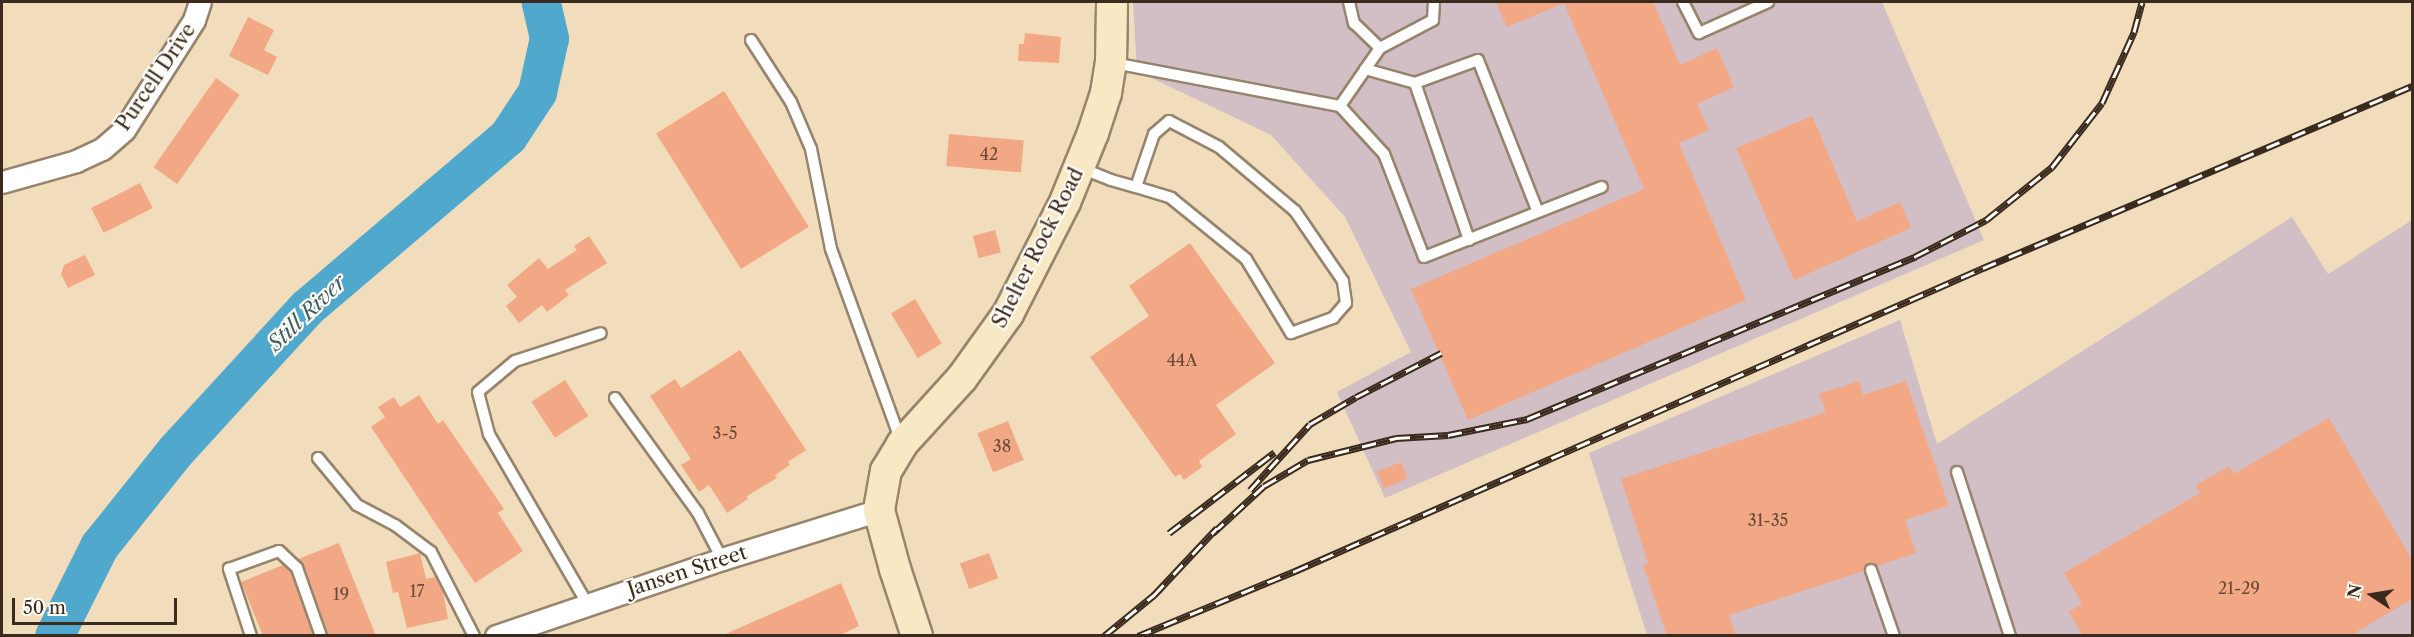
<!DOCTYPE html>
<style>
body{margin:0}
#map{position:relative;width:2414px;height:637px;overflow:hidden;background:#f1ddbc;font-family:"Libre Caslon Text",serif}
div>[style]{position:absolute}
.industrial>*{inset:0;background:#d2bec5}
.river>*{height:39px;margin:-19.5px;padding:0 19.5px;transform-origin:19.5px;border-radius:19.5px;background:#50a9cd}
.building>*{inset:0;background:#f3a885;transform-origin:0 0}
.roads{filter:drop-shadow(2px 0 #96846d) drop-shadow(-2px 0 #96846d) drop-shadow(0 2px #96846d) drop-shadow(0 -2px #96846d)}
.lane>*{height:10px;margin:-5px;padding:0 5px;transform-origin:5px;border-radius:5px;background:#fff}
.street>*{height:21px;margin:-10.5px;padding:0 10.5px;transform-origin:10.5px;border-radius:10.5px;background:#fff}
.secondary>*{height:30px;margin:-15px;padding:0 15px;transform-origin:15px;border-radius:15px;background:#f8e8c3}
.rail>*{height:7px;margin-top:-3.5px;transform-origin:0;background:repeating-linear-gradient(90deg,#fdfcf7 0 14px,#3b2a1e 0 28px);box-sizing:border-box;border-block:2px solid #3b2a1e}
span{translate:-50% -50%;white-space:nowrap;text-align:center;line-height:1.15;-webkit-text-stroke:4.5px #fdfcf7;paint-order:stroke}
.number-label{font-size:16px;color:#694a38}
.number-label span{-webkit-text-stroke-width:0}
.street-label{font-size:20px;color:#3b2a1e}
.water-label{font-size:21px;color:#435d64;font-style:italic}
.frame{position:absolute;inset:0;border:3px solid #3b2a1e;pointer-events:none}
.north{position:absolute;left:2342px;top:565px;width:60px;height:60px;-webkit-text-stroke:4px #fdfcf7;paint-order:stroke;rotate:282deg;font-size:16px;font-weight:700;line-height:24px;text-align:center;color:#3b2a1e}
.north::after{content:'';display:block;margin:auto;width:21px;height:27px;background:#3b2a1e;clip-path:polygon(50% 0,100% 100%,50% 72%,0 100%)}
.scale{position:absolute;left:12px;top:598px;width:165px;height:27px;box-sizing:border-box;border:3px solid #3b2a1e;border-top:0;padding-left:8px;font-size:18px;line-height:21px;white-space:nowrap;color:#3b2a1e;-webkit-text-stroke:4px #fdfcf7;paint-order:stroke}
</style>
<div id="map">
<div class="industrial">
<div style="clip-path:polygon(1133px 2px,1882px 2px,1984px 240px,1385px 498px,1337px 392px,1411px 352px,1345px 217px,1271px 135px,1137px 71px)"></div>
<div style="clip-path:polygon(2292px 217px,2328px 274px,2412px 220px,2412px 635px,1647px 635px,1589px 453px,1900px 320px,1937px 444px)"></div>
</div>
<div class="river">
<div style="left:54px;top:636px;width:101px;rotate:-63.4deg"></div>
<div style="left:99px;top:546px;width:123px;rotate:-51.3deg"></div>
<div style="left:176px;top:450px;width:193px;rotate:-47.5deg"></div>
<div style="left:306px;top:308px;width:265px;rotate:-40.4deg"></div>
<div style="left:508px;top:136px;width:53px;rotate:-56.6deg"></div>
<div style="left:537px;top:92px;width:55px;rotate:-77.5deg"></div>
<div style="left:549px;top:38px;width:37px;rotate:-103deg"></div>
</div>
<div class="building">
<div style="clip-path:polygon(1496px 2px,1653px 2px,1680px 65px,1717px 48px,1734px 87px,1697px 104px,1709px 130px,1679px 143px,1746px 300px,1468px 420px,1411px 289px,1644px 189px,1564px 3px,1507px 27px)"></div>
<div style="clip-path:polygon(248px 17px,274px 30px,264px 50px,277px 57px,268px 75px,229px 56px)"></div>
<div style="clip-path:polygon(1025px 33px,1061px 37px,1059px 63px,1018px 61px,1019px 44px,1024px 44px)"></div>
<div style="left:216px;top:78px;width:29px;height:109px;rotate:35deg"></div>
<div style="left:724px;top:91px;width:160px;height:80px;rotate:58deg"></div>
<div style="clip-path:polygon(1812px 116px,1857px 221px,1900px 202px,1911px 228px,1794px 280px,1736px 148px)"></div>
<div style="left:949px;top:134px;width:75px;height:32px;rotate:5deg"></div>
<div style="left:140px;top:183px;width:28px;height:55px;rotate:63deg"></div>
<div style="left:995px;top:230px;width:23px;height:23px;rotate:75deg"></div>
<div style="clip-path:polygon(589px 236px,607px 263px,565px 290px,569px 295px,547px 312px,542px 305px,519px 323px,506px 306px,517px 297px,507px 285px,539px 258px,548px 269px,577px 250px,574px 246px)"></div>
<div style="clip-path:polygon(1190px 243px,1275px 363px,1216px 405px,1236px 434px,1199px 461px,1202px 467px,1184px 480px,1180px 474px,1175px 477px,1090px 357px,1149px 316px,1129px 286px)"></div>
<div style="clip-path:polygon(85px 255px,95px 275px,68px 288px,61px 274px,64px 265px)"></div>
<div style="left:915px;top:299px;width:52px;height:28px;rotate:59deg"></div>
<div style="clip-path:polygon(740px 350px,806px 450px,788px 462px,790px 465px,775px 475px,777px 478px,747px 496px,748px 499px,727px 513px,709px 485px,699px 492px,681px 465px,691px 459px,650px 396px,675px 379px,681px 388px)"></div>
<div style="left:565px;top:380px;width:43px;height:40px;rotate:57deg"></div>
<div style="clip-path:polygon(1859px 381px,1863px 395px,1906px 381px,1942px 485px,1948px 506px,1905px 520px,1916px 553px,1877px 566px,1869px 563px,1864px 571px,1729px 615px,1736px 636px,1667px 636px,1643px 565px,1648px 563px,1621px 479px,1826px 412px,1819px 394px)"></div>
<div style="clip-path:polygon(419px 395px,438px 424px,443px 420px,504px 509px,498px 513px,523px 551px,475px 583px,371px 427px,385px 417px,378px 407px,394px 397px,400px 407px)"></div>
<div style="clip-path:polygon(2329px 418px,2412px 560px,2412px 599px,2350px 636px,2083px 636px,2069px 612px,2082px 604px,2064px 573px,2200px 493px,2196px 485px,2229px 466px,2234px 474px)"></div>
<div style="left:1008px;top:421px;width:42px;height:33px;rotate:68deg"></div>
<div style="left:1401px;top:462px;width:18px;height:26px;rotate:68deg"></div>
<div style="clip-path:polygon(339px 543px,358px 591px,376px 636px,328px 636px,304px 566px,298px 559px)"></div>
<div style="clip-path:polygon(420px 553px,426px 579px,435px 577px,443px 592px,448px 619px,407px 628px,398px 592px,393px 593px,386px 562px)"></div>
<div style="left:989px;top:553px;width:27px;height:31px;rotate:70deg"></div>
<div style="clip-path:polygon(283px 565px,291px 572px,313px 636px,263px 636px,241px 582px)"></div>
<div style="clip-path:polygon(841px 583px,859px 626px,838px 636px,721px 636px)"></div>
</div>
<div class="roads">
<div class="lane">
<div style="left:1349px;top:2px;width:22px;rotate:77deg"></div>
<div style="left:1354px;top:23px;width:36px;rotate:44deg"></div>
<div style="left:1683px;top:2px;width:35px;rotate:63deg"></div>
<div style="left:1699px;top:33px;width:76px;rotate:-24.2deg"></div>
<div style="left:751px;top:40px;width:74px;rotate:57.2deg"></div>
<div style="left:791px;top:102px;width:51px;rotate:66.9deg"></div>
<div style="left:811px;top:149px;width:102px;rotate:78.7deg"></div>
<div style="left:831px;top:249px;width:204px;rotate:70deg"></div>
<div style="left:1114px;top:63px;width:230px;rotate:10.8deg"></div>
<div style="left:1340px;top:106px;width:65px;rotate:47.5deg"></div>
<div style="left:1384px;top:154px;width:110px;rotate:68.8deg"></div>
<div style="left:1424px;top:257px;width:191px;rotate:-21.5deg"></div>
<div style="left:1365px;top:69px;width:52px;rotate:15.6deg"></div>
<div style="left:1415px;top:83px;width:166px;rotate:71deg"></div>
<div style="left:1415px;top:83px;width:67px;rotate:-20.1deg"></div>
<div style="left:1478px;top:60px;width:163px;rotate:68.5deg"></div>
<div style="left:1340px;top:106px;width:70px;rotate:-55.4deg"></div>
<div style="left:1380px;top:48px;width:60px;rotate:-27.8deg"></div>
<div style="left:1433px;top:20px;width:18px;rotate:-87deg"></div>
<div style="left:1081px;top:168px;width:32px;rotate:22deg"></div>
<div style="left:1111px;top:180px;width:26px;rotate:16deg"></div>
<div style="left:1136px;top:187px;width:37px;rotate:17deg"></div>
<div style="left:1171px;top:198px;width:97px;rotate:39.1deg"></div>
<div style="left:1246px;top:259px;width:87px;rotate:58.7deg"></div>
<div style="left:1291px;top:333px;width:45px;rotate:-19.7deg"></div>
<div style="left:1333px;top:318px;width:20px;rotate:-49deg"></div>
<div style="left:1346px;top:303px;width:22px;rotate:-98deg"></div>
<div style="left:1343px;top:281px;width:85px;rotate:-124.4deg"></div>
<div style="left:1295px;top:211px;width:99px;rotate:-139.9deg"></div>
<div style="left:1219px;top:147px;width:56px;rotate:-152.5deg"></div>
<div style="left:1169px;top:121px;width:20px;rotate:139deg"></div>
<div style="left:1154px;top:134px;width:56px;rotate:108.8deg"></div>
<div style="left:615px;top:398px;width:142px;rotate:54.2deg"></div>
<div style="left:698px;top:513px;width:52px;rotate:62.4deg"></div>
<div style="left:318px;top:458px;width:61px;rotate:50.3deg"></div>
<div style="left:357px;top:505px;width:43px;rotate:27.8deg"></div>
<div style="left:395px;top:525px;width:45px;rotate:36.9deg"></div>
<div style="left:431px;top:552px;width:94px;rotate:62.9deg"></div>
<div style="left:1957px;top:472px;width:172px;rotate:72.1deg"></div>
<div style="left:1871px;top:570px;width:70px;rotate:70.8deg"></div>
<div style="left:588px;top:605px;width:198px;rotate:-120.1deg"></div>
<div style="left:489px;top:434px;width:43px;rotate:-104.7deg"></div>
<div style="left:478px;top:392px;width:48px;rotate:-40deg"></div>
<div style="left:515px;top:361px;width:90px;rotate:-18deg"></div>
<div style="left:251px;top:636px;width:71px;rotate:-108.2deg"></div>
<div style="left:229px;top:569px;width:53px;rotate:-19.8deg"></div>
<div style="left:279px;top:551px;width:25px;rotate:43deg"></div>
<div style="left:297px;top:568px;width:72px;rotate:70.6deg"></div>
</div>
<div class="street">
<div style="left:2px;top:182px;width:77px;rotate:-15.8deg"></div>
<div style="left:76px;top:161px;width:29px;rotate:-25deg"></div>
<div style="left:102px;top:149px;width:29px;rotate:-41deg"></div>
<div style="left:124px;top:130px;width:130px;rotate:-57.5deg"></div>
<div style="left:194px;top:20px;width:19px;rotate:-72deg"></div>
<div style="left:496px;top:636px;width:239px;rotate:-18.8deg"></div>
<div style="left:722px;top:559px;width:164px;rotate:-17.3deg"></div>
</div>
<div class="secondary">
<div style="left:917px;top:636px;width:71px;rotate:-108.2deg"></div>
<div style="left:895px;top:569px;width:61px;rotate:-105.2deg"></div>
<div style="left:879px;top:510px;width:40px;rotate:-80deg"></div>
<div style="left:886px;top:471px;width:31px;rotate:-59deg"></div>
<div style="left:902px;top:444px;width:89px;rotate:-47.7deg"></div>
<div style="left:962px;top:378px;width:79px;rotate:-54.3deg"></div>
<div style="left:1008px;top:314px;width:126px;rotate:-63deg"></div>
<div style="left:1065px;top:202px;width:74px;rotate:-67.9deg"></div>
<div style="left:1093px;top:133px;width:42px;rotate:-72deg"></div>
<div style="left:1106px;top:93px;width:31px;rotate:-81deg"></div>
<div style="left:1111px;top:62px;width:60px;rotate:-89deg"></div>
</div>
</div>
<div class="rail">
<div style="left:1250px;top:490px;width:89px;rotate:-47.7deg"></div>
<div style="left:1310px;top:424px;width:53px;rotate:-30.4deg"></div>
<div style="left:1356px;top:397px;width:96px;rotate:-27.4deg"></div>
<div style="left:1169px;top:533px;width:133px;rotate:-37.4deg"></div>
<div style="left:1213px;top:533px;width:69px;rotate:-42.7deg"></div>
<div style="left:1264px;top:486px;width:51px;rotate:-30.6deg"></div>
<div style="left:1308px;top:460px;width:91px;rotate:-14deg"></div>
<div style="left:1396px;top:438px;width:52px;rotate:-3.3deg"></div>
<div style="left:1448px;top:435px;width:81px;rotate:-11.4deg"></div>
<div style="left:1527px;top:419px;width:422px;rotate:-22.7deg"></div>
<div style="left:1916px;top:256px;width:79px;rotate:-27.2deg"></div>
<div style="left:1986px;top:220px;width:85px;rotate:-38.8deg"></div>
<div style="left:2052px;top:167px;width:81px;rotate:-52deg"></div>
<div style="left:2102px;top:103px;width:78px;rotate:-65.7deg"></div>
<div style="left:2134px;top:32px;width:31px;rotate:-75deg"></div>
<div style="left:1104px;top:636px;width:65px;rotate:-39.4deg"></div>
<div style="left:1154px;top:595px;width:92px;rotate:-46.8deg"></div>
<div style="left:1138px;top:636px;width:170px;rotate:-22.5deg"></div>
<div style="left:1295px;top:571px;width:752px;rotate:-23.77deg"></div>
<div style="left:1983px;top:268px;width:466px;rotate:-23deg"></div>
</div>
<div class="number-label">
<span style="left:989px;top:154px">42</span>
<span style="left:1182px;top:360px">44A</span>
<span style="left:725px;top:433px">3-5</span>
<span style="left:1002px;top:446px">38</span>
<span style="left:1768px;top:520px">31-35</span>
<span style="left:2239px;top:588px">21-29</span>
<span style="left:417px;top:591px">17</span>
<span style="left:341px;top:594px">19</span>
</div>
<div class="street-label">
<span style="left:156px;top:77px;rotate:-56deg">Purcell Drive</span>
<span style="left:1038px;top:248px;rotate:-63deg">Shelter Rock Road</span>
<span style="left:687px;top:571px;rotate:-18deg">Jansen Street</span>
</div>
<div class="water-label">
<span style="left:307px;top:313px;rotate:-44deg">Still River</span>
</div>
<div class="frame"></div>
<div class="north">N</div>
<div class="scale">50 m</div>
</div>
